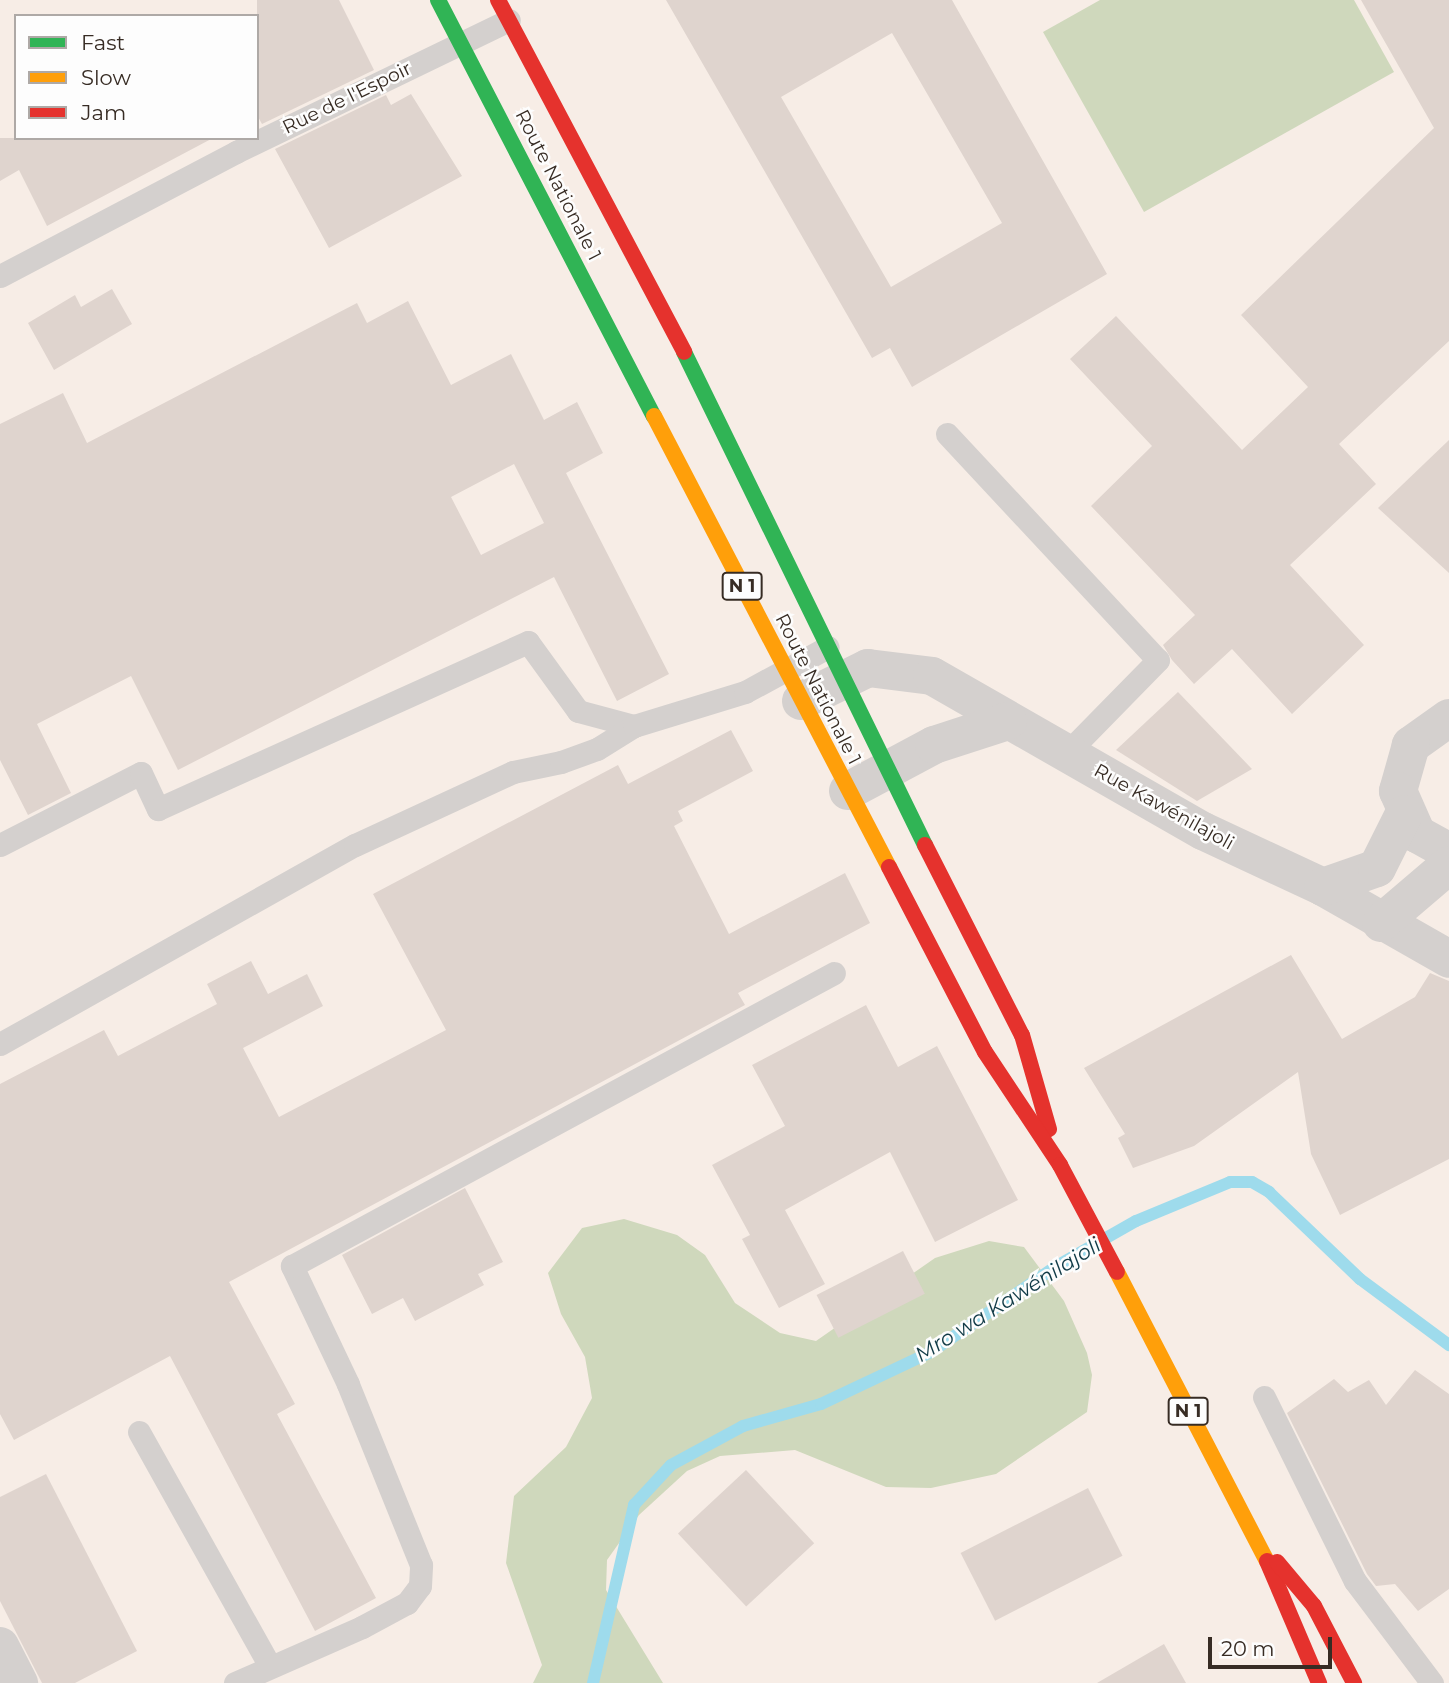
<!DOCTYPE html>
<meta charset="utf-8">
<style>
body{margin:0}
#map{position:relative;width:1449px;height:1683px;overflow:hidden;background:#f7ede6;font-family:Montserrat,sans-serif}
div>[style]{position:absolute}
.green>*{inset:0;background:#cfd8bc}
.stream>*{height:12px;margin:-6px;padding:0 6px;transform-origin:6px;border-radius:6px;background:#9edbec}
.building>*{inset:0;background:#dfd4ce;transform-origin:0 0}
.lane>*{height:23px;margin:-11.5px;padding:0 11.5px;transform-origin:11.5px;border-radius:11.5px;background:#d4d0ce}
.street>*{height:38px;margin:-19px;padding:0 19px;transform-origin:19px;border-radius:19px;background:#d4d0ce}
.fast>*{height:16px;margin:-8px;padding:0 8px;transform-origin:8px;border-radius:8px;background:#30b455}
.slow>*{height:16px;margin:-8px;padding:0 8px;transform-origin:8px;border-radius:8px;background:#ff9f0a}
.jam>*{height:16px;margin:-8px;padding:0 8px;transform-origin:8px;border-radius:8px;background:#e5322d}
span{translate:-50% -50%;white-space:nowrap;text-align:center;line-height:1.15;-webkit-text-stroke:5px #fdfdfd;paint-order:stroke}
.shield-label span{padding:2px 5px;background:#fdfdfd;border:2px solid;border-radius:5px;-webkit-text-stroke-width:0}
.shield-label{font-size:18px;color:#372c24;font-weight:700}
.street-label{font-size:19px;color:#372c24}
.water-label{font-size:21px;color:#113b47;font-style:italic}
.legend{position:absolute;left:14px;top:14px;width:245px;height:126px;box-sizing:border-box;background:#fdfdfd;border:2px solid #aea9a6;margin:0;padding:9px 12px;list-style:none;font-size:21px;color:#372c24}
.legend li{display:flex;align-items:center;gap:14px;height:35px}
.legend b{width:35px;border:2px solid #aea9a6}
.scale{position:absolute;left:1208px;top:1637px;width:124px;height:32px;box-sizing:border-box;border:4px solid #372c24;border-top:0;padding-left:9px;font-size:21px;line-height:24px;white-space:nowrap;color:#372c24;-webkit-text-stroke:5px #fdfdfd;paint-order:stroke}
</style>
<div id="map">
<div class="green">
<div style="clip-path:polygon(1100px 0,1354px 0,1394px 72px,1144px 212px,1043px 32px)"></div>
<div style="clip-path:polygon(624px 1219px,677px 1235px,705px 1255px,735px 1303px,780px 1333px,816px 1341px,935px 1258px,989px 1241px,1024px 1247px,1064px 1301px,1087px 1353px,1092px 1375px,1087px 1412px,996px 1474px,931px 1488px,886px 1487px,795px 1450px,720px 1456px,687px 1471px,639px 1515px,607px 1560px,606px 1590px,663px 1683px,533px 1683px,542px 1665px,506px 1563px,514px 1496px,566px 1447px,592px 1398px,585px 1357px,561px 1314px,548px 1273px,582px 1228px)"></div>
</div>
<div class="stream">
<div style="left:593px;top:1683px;width:183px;rotate:-77deg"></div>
<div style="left:634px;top:1505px;width:54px;rotate:-47.2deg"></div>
<div style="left:671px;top:1465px;width:82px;rotate:-28.4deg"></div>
<div style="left:743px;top:1426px;width:81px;rotate:-15.8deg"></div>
<div style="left:821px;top:1404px;width:122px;rotate:-25.3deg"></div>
<div style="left:931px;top:1352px;width:150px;rotate:-34.4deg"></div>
<div style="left:1055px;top:1267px;width:93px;rotate:-29.6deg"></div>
<div style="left:1136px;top:1221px;width:102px;rotate:-22.5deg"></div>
<div style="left:1230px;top:1182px;width:22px"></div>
<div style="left:1252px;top:1182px;width:20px;rotate:30deg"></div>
<div style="left:1269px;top:1192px;width:126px;rotate:43.7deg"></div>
<div style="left:1360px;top:1279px;width:111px;rotate:36.6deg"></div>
</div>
<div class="building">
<div style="clip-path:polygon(257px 0,339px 0,374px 70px,262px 124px,257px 115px)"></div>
<div style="clip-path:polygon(evenodd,666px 0,952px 0,1107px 274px,912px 387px,890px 348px,872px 358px,666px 0,892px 33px,1002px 223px,891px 287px,781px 97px,892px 33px)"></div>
<div style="clip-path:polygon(1361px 0,1449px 0,1449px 341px,1339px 444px,1376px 484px,1290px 565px,1364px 645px,1292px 714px,1232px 649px,1194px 684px,1172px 660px,1163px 645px,1195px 615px,1091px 506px,1152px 446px,1070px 359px,1116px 316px,1242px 450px,1308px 387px,1241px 315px,1434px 128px)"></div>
<div style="clip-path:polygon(411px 94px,462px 176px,329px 248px,275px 149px,386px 95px,391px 105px)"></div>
<div style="clip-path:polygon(0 138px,213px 138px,47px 226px,19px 170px,0 181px)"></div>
<div style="clip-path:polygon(112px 289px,132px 324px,54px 370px,28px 323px,75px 295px,81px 307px)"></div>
<div style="clip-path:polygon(evenodd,408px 301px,451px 385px,511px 354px,544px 420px,577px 402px,603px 453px,566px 473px,669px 674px,617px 701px,554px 577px,178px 770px,131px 676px,37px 724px,71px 793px,28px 815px,0 760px,0 424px,63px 393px,87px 443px,357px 303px,367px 323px,408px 301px,514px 464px,544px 523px,481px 555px,451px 497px,514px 464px)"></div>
<div style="clip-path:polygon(1449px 440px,1449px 573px,1378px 508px)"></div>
<div style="clip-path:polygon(1178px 692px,1252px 769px,1197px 801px,1116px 750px)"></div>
<div style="clip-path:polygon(731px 730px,753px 771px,678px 811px,683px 821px,674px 826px,729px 934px,845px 873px,870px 923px,738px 993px,745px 1005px,229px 1282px,295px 1404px,277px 1414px,376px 1598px,315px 1631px,170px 1356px,14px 1440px,0 1414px,0 1084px,104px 1030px,118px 1056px,217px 1004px,207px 984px,251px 961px,268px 994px,307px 974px,323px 1006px,243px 1048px,279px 1117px,446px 1030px,373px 894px,618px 765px,628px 784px)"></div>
<div style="clip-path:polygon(1291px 955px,1342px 1039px,1415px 997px,1430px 973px,1449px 981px,1449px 1159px,1340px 1215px,1311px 1154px,1298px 1072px,1194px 1146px,1133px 1168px,1118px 1138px,1125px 1134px,1084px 1068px)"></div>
<div style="clip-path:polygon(866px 1005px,898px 1067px,937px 1046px,1018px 1200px,935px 1242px,890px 1152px,785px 1210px,825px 1284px,779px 1308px,742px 1239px,750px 1235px,712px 1165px,785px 1126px,752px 1065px)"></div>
<div style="clip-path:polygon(465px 1188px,503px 1262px,478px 1274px,484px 1285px,415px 1321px,403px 1298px,372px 1314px,342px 1255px)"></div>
<div style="left:903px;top:1251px;width:48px;height:97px;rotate:63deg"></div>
<div style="clip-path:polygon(1415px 1370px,1449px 1394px,1449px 1589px,1418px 1611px,1395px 1584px,1376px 1586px,1367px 1574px,1287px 1413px,1334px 1379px,1348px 1392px,1369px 1380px,1386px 1405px)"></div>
<div style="left:746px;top:1470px;width:100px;height:93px;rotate:47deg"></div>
<div style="clip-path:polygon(46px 1474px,137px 1651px,75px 1683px,42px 1683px,0 1601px,0 1497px)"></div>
<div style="left:1088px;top:1488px;width:76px;height:143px;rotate:63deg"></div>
<div style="clip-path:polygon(1164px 1644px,1186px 1683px,1097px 1683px)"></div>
</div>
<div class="lane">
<div style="left:0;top:276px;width:267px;rotate:-27.7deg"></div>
<div style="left:236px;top:152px;width:303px;rotate:-25.8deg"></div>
<div style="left:947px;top:434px;width:309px;rotate:47deg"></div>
<div style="left:1158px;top:660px;width:130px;rotate:134.4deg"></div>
<div style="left:0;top:845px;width:158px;rotate:-27.1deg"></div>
<div style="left:141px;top:773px;width:40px;rotate:65deg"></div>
<div style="left:158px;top:809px;width:406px;rotate:-24.3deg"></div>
<div style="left:528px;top:642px;width:85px;rotate:54.1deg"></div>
<div style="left:578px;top:711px;width:58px;rotate:15deg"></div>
<div style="left:0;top:1044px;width:407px;rotate:-29.3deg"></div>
<div style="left:355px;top:845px;width:174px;rotate:-24.8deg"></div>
<div style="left:513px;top:772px;width:49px;rotate:-11.8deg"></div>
<div style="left:561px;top:762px;width:38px;rotate:-20deg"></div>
<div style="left:597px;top:749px;width:44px;rotate:-31.9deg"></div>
<div style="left:634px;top:726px;width:116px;rotate:-17deg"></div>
<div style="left:745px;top:692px;width:94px;rotate:-28.5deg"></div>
<div style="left:1264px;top:1397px;width:205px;rotate:63.7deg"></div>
<div style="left:1355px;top:1581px;width:128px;rotate:53deg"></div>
<div style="left:139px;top:1432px;width:268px;rotate:60.8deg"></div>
<div style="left:235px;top:1683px;width:139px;rotate:-23.8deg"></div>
<div style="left:362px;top:1627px;width:51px;rotate:-28.1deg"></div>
<div style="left:407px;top:1603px;width:21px;rotate:-53deg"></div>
<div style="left:420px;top:1586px;width:21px;rotate:-87deg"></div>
<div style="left:421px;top:1565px;width:195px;rotate:-112deg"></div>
<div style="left:348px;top:1384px;width:131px;rotate:-115.4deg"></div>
<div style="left:292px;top:1266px;width:616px;rotate:-28.4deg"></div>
</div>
<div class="street">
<div style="left:801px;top:701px;width:75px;rotate:-26.2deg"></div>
<div style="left:868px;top:668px;width:64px;rotate:7.1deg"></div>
<div style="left:932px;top:676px;width:312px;rotate:29.8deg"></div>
<div style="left:1203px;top:831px;width:132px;rotate:25deg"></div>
<div style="left:1323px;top:887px;width:145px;rotate:29.7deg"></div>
<div style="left:1449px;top:718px;width:47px;rotate:144.6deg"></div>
<div style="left:1411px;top:745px;width:48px;rotate:105.8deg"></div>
<div style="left:1398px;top:791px;width:47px;rotate:66.2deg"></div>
<div style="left:1417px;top:834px;width:37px;rotate:29deg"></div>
<div style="left:848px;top:791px;width:98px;rotate:-28.1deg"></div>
<div style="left:934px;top:745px;width:78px;rotate:-18deg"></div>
<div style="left:1323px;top:887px;width:57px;rotate:-19.4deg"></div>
<div style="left:1377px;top:868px;width:60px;rotate:-63.4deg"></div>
<div style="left:1381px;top:923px;width:89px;rotate:-40.5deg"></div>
<div style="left:0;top:1646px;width:42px;rotate:62.8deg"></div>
</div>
<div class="fast">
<div style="left:438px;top:0;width:469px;rotate:62.6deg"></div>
<div style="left:684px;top:352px;width:549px;rotate:63.95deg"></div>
</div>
<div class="slow">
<div style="left:654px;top:416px;width:509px;rotate:62.48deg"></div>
<div style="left:1117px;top:1272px;width:326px;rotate:62.6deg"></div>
</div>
<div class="jam">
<div style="left:498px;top:0;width:398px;rotate:62.1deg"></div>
<div style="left:925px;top:845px;width:213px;rotate:63deg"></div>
<div style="left:1022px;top:1035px;width:98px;rotate:74deg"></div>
<div style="left:889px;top:867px;width:208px;rotate:62.6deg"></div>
<div style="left:985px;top:1052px;width:136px;rotate:56.4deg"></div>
<div style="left:1060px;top:1165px;width:121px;rotate:62deg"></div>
<div style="left:1267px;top:1561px;width:133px;rotate:66.9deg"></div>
<div style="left:1277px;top:1562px;width:57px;rotate:49.9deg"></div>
<div style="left:1314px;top:1606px;width:87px;rotate:62.5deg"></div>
</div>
<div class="shield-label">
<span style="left:742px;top:586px">N 1</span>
<span style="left:1188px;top:1411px">N 1</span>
</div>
<div class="street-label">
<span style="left:347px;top:98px;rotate:-26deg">Rue de l'Espoir</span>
<span style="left:558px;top:185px;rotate:63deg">Route Nationale 1</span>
<span style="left:818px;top:689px;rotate:63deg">Route Nationale 1</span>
<span style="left:1164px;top:807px;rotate:29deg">Rue Kawénilajoli</span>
</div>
<div class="water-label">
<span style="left:1008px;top:1300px;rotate:-32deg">Mro wa Kawénilajoli</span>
</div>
<ul class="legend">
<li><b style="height:9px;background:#30b455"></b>Fast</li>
<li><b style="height:9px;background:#ff9f0a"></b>Slow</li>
<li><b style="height:9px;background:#e5322d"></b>Jam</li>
</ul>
<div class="scale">20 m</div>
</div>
